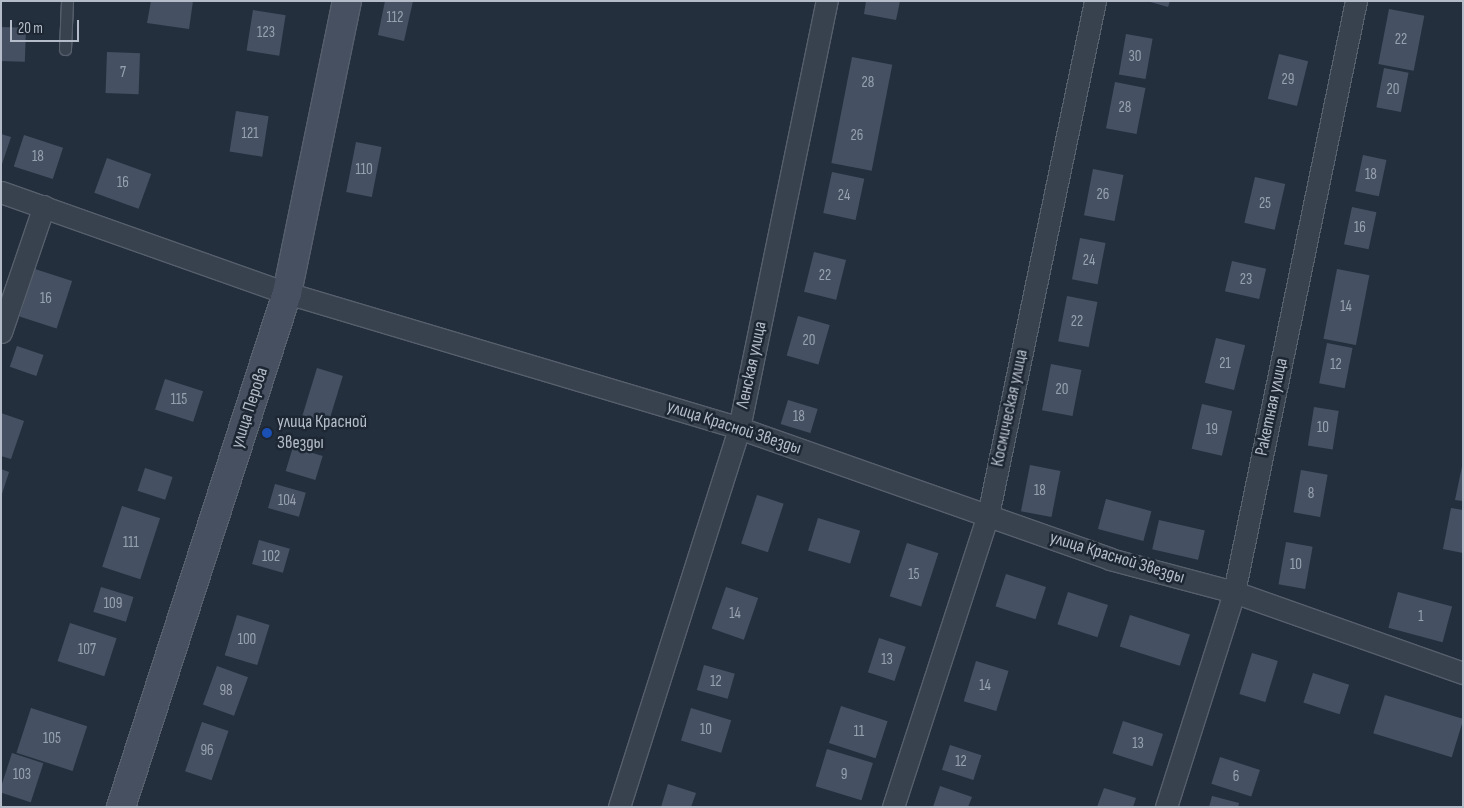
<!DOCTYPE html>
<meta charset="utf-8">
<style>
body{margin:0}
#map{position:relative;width:1464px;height:808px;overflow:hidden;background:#242f3e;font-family:"Sofia Sans Condensed",sans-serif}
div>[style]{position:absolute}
.building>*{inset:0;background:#455162;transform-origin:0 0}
.roads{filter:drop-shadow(1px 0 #565f6c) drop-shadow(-1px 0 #565f6c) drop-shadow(0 1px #565f6c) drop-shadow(0 -1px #565f6c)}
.lane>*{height:11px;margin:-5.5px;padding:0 5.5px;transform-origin:5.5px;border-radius:5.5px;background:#38414e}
.street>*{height:21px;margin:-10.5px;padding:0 10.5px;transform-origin:10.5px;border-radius:10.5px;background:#38414e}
.secondary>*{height:28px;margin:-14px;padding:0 14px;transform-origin:14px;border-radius:14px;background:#465061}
.dots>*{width:14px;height:14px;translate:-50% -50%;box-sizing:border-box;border:2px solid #1d2633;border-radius:50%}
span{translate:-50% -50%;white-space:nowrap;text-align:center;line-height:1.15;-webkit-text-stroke:5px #1d2633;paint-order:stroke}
.number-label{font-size:15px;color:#98a1af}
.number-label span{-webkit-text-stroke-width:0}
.street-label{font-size:18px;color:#b4bcc9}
.poi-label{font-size:18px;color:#b4bcc9}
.left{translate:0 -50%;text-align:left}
.frame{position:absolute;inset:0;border:2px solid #b4bcc9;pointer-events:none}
.scale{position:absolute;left:10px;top:20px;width:69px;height:22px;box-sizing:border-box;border:2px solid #b4bcc9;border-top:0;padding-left:6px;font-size:15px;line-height:18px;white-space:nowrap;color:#b4bcc9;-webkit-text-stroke:4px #1d2633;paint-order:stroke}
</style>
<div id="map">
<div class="building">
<div style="clip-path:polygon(151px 1px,193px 1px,189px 29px,147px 23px)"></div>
<div style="clip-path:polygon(385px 1px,413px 1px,404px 41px,378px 35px)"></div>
<div style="clip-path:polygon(866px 1px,900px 1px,896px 20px,864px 14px)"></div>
<div style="clip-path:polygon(1147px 1px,1170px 1px,1168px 7px)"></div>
<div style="left:1389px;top:9px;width:36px;height:56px;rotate:11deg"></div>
<div style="left:253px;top:10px;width:33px;height:41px;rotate:9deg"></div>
<div style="left:1px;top:27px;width:25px;height:34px;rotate:2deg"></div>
<div style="left:1126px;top:34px;width:27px;height:41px;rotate:10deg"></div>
<div style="left:107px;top:52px;width:33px;height:41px;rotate:2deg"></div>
<div style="left:1279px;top:54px;width:30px;height:46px;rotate:14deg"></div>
<div style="left:852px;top:57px;width:41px;height:108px;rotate:11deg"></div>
<div style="left:1384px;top:68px;width:25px;height:40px;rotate:11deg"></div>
<div style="left:1115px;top:82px;width:31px;height:47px;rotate:11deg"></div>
<div style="left:236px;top:111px;width:33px;height:41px;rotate:9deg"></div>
<div style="clip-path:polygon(1px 134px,11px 137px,2px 164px,1px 164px)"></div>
<div style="left:24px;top:135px;width:41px;height:33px;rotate:18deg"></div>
<div style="left:356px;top:142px;width:26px;height:51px;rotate:11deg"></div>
<div style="left:1363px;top:155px;width:24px;height:37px;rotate:12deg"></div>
<div style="left:107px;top:158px;width:47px;height:37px;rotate:20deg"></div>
<div style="left:1093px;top:169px;width:31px;height:47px;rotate:11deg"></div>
<div style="left:832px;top:172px;width:33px;height:42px;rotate:12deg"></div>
<div style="left:1255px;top:177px;width:31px;height:47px;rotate:13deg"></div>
<div style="left:1352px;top:207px;width:25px;height:38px;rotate:12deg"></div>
<div style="left:1080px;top:238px;width:26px;height:42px;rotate:11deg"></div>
<div style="left:814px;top:252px;width:33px;height:41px;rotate:14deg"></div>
<div style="left:1232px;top:261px;width:35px;height:31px;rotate:13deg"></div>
<div style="left:35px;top:269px;width:39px;height:50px;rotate:18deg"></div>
<div style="left:1337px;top:269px;width:33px;height:71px;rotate:11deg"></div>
<div style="left:1067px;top:296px;width:31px;height:46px;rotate:11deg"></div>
<div style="left:798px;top:316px;width:33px;height:41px;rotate:16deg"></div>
<div style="left:1216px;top:338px;width:30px;height:46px;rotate:14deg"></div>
<div style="left:1327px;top:343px;width:26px;height:41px;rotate:11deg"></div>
<div style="left:17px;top:346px;width:28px;height:22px;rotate:19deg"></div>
<div style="left:1051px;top:364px;width:31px;height:47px;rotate:11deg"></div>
<div style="left:317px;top:368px;width:27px;height:52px;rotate:17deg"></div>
<div style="left:165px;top:379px;width:40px;height:32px;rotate:18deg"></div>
<div style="left:788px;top:400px;width:31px;height:25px;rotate:17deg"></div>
<div style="left:1202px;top:404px;width:31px;height:46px;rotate:13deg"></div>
<div style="left:1314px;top:407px;width:25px;height:39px;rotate:9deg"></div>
<div style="clip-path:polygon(1px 413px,24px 421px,11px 459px,1px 456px)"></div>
<div style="left:293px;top:447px;width:31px;height:25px;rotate:17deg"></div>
<div style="clip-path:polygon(1463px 462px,1463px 501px,1455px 500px)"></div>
<div style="left:1030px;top:465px;width:31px;height:47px;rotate:11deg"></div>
<div style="left:145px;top:468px;width:29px;height:24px;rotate:18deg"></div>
<div style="clip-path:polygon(1px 469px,9px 472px,2px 494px,1px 494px)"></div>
<div style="left:1301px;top:470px;width:27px;height:43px;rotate:10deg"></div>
<div style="left:275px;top:484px;width:32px;height:25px;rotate:16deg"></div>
<div style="left:757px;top:495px;width:28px;height:51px;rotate:18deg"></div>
<div style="left:1106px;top:499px;width:47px;height:31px;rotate:15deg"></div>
<div style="left:122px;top:506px;width:40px;height:64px;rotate:18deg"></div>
<div style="clip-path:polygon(1451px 508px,1463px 510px,1463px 553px,1443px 549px)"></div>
<div style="left:818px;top:518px;width:44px;height:34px;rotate:17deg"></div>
<div style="left:1159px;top:520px;width:47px;height:30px;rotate:13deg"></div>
<div style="left:259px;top:540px;width:32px;height:25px;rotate:16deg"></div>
<div style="left:1286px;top:542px;width:27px;height:43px;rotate:10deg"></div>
<div style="left:907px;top:543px;width:33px;height:56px;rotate:18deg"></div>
<div style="left:1006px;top:574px;width:42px;height:34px;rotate:18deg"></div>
<div style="left:101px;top:587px;width:34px;height:26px;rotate:17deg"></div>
<div style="left:726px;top:587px;width:34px;height:44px;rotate:19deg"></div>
<div style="left:1068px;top:592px;width:42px;height:34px;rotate:18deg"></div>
<div style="left:1398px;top:592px;width:56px;height:37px;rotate:15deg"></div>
<div style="left:237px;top:615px;width:34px;height:42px;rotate:17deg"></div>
<div style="left:1130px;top:615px;width:63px;height:33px;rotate:18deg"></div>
<div style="left:70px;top:623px;width:49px;height:40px;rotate:18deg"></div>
<div style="left:879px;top:638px;width:28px;height:36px;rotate:18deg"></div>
<div style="left:1252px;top:653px;width:27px;height:43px;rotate:17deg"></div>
<div style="left:976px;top:661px;width:34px;height:42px;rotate:17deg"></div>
<div style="left:704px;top:665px;width:32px;height:26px;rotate:16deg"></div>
<div style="left:217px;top:666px;width:33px;height:41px;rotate:20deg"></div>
<div style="left:1313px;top:673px;width:38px;height:31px;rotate:18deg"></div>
<div style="left:1385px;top:695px;width:82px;height:40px;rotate:17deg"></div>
<div style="left:841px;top:706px;width:49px;height:39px;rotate:18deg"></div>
<div style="left:31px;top:708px;width:59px;height:47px;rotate:18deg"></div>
<div style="left:691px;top:708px;width:42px;height:34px;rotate:17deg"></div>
<div style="left:1123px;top:721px;width:42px;height:34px;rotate:18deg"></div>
<div style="left:202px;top:722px;width:28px;height:52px;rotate:19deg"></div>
<div style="left:950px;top:745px;width:33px;height:26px;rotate:18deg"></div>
<div style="left:827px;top:749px;width:48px;height:39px;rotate:17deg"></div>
<div style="left:12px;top:753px;width:33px;height:41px;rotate:18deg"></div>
<div style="left:1220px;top:757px;width:42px;height:28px;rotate:18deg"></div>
<div style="clip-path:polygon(668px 784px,696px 793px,691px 807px,661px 807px)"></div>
<div style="clip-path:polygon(940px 786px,972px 797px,968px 807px,933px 807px)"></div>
<div style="clip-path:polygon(1104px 788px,1136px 798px,1133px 807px,1097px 807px)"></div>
<div style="clip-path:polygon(1212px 796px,1239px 803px,1238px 807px,1209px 807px)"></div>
</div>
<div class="roads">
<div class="lane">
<div style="left:65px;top:49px;width:48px;rotate:-87.6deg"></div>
</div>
<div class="street">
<div style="left:1px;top:192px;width:303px;rotate:19.5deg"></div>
<div style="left:287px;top:293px;width:472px;rotate:16.6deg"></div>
<div style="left:739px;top:428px;width:393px;rotate:19.4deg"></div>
<div style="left:1110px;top:559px;width:128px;rotate:14.9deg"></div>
<div style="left:1234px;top:592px;width:243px;rotate:19.5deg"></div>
<div style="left:1px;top:332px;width:133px;rotate:-71.2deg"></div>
<div style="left:619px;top:807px;width:398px;rotate:-72.4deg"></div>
<div style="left:739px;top:428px;width:436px;rotate:-78.4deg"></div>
<div style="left:893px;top:807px;width:307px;rotate:-72deg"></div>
<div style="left:988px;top:515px;width:525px;rotate:-78.24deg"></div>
<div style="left:1166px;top:807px;width:225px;rotate:-72.4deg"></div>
<div style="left:1234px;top:592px;width:603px;rotate:-78.34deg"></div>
</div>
<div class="secondary">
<div style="left:121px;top:807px;width:540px;rotate:-72.1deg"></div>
<div style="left:287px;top:293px;width:298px;rotate:-78.4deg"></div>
</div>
</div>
<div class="dots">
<div style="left:267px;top:433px;background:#1a4fb4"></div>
</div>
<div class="number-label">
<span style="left:395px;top:18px">112</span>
<span style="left:266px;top:33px">123</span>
<span style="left:1401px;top:40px">22</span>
<span style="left:1135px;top:57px">30</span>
<span style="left:123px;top:73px">7</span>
<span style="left:1288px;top:80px">29</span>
<span style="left:868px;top:83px">28</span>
<span style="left:1393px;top:90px">20</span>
<span style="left:1125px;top:108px">28</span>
<span style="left:250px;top:134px">121</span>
<span style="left:857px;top:136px">26</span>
<span style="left:38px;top:157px">18</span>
<span style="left:364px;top:170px">110</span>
<span style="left:1371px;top:175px">18</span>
<span style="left:123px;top:183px">16</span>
<span style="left:1103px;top:195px">26</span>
<span style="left:844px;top:196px">24</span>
<span style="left:1265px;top:204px">25</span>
<span style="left:1360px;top:228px">16</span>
<span style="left:1089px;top:261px">24</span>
<span style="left:825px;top:276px">22</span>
<span style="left:1246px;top:280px">23</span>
<span style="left:46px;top:299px">16</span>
<span style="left:1346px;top:307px">14</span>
<span style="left:1077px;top:322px">22</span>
<span style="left:809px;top:341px">20</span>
<span style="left:1225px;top:364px">21</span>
<span style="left:1336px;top:365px">12</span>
<span style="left:1062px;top:390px">20</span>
<span style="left:179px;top:400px">115</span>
<span style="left:799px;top:417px">18</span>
<span style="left:1323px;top:428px">10</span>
<span style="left:1212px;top:430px">19</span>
<span style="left:1040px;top:491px">18</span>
<span style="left:1311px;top:494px">8</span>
<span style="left:287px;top:501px">104</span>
<span style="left:131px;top:543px">111</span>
<span style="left:271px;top:557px">102</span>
<span style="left:1296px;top:565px">10</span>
<span style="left:914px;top:575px">15</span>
<span style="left:113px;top:604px">109</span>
<span style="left:735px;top:614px">14</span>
<span style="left:1421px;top:617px">1</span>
<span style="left:247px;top:640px">100</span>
<span style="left:87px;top:650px">107</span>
<span style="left:887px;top:660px">13</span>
<span style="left:716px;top:682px">12</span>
<span style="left:985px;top:686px">14</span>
<span style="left:226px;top:691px">98</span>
<span style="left:706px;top:730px">10</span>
<span style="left:859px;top:732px">11</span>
<span style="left:52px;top:739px">105</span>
<span style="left:1138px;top:744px">13</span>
<span style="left:207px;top:751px">96</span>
<span style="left:961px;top:762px">12</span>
<span style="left:22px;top:775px">103</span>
<span style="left:844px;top:775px">9</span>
<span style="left:1236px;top:777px">6</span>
</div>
<div class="street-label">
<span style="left:752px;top:365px;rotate:-78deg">Ленская улица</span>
<span style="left:1272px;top:407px;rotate:-78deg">Ракетная улица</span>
<span style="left:250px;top:408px;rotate:-72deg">улица Перова</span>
<span style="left:1010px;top:408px;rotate:-78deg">Космическая улица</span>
<span style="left:734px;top:428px;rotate:18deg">улица Красной Звезды</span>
<span style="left:1117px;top:558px;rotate:17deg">улица Красной Звезды</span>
</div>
<div class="poi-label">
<span class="left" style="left:277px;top:433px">улица Красной<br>Звезды</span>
</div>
<div class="frame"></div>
<div class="scale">20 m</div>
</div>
